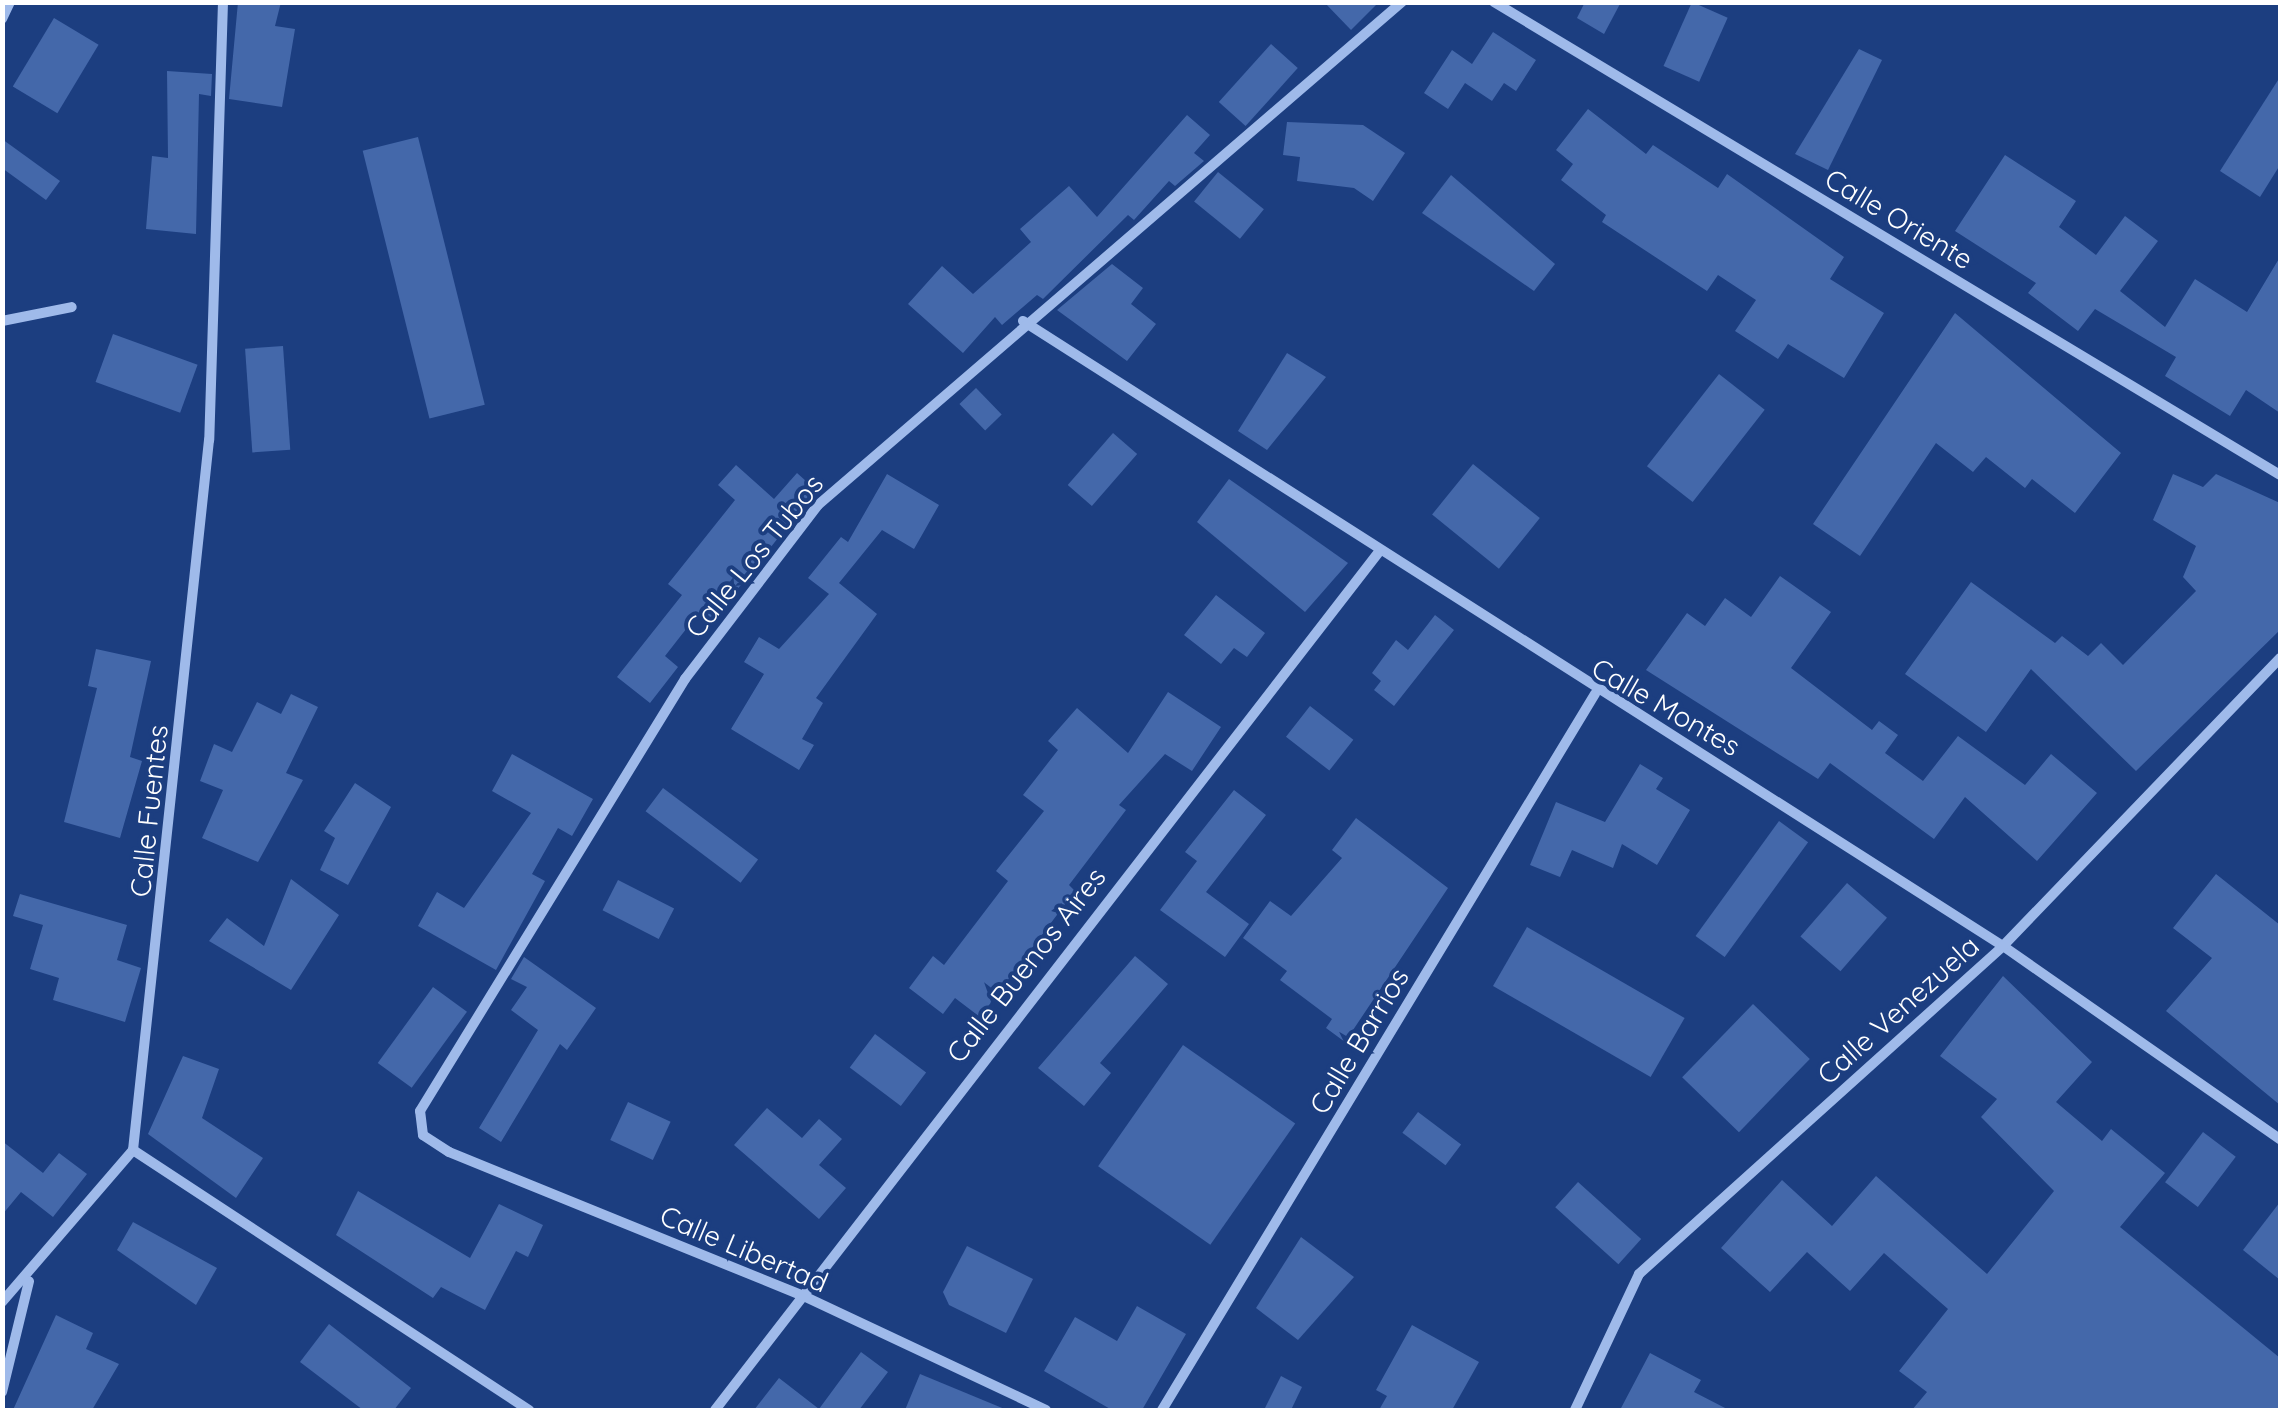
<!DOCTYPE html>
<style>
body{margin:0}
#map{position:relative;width:2283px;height:1413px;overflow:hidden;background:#1c3e80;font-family:Quicksand,sans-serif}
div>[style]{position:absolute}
.building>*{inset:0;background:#4468aa;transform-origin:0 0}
.street>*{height:10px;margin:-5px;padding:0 5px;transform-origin:5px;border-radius:5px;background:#9fbaea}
span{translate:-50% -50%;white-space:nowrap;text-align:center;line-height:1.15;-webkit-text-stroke:8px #1c3e80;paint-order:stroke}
.street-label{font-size:28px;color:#fff}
.frame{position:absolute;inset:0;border:5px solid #fff;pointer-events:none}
</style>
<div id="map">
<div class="building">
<div style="clip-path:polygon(238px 2px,281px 2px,275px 26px,295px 29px,282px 107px,229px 99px)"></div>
<div style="clip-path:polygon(1324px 2px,1379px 2px,1351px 30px)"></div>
<div style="clip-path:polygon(1585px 2px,1621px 2px,1604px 34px,1577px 18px)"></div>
<div style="left:1692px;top:2px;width:39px;height:70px;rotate:24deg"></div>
<div style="left:54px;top:18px;width:52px;height:80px;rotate:31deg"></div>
<div style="clip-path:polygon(1493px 32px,1536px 60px,1516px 91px,1504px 83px,1492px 101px,1465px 83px,1448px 109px,1424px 93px,1452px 50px,1472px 64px)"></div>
<div style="left:1271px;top:44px;width:36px;height:78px;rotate:42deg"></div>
<div style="clip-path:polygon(1859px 49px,1882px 60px,1828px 170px,1795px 154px)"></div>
<div style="clip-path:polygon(167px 71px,212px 74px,211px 96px,199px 94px,196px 234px,146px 229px,152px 156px,168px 158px)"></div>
<div style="clip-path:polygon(2280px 77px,2280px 165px,2260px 197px,2220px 171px)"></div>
<div style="clip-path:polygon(1588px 109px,1646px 154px,1653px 145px,1718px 188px,1727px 174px,1844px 257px,1830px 279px,1884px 313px,1844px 378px,1788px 344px,1778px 359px,1735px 331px,1756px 300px,1718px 275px,1707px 291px,1602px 222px,1606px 215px,1561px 180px,1573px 164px,1556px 150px)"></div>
<div style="clip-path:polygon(1187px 115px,1210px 135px,1194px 153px,1204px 161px,1175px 186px,1169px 181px,1134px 220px,1128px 215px,1043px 299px,1037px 295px,1002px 325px,995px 317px,963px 353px,908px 304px,942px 266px,973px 294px,1031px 242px,1020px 229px,1069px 186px,1097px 217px)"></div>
<div style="clip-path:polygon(1287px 122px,1363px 125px,1405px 153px,1373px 201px,1354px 188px,1297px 181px,1300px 157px,1283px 155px)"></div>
<div style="left:418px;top:137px;width:276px;height:57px;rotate:76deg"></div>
<div style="clip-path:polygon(2px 139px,60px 181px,46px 200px,2px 168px)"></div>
<div style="clip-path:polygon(2005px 155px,2076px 201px,2059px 227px,2096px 255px,2125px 216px,2158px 241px,2120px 291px,2165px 327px,2195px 279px,2247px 312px,2280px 257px,2280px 413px,2246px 390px,2230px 416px,2165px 376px,2176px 357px,2095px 309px,2078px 331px,2028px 293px,2036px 283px,1955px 231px)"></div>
<div style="left:1218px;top:172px;width:59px;height:38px;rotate:39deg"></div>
<div style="clip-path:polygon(1451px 175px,1555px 264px,1534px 291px,1422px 213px)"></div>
<div style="clip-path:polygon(1112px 264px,1143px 288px,1131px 304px,1156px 324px,1127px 361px,1057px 310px)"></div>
<div style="clip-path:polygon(1955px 313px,2121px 453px,2075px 513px,2032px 479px,2025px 488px,1986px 457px,1973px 472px,1936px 443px,1860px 556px,1813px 524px)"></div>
<div style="left:113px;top:334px;width:90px;height:51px;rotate:20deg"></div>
<div style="left:283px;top:346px;width:104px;height:38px;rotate:86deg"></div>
<div style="clip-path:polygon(1287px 353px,1326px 377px,1267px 450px,1238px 431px)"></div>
<div style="left:1719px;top:374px;width:58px;height:117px;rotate:38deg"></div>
<div style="left:976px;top:388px;width:37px;height:23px;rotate:46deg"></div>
<div style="left:1113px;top:433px;width:32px;height:69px;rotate:41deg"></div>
<div style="left:1473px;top:464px;width:86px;height:65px;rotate:39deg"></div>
<div style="clip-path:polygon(736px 465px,774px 499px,797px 473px,816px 490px,713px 620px,701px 610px,665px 656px,678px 667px,650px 703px,617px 677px,682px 595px,668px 584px,735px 500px,718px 485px)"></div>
<div style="clip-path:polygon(887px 474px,939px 505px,914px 549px,882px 530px,839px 583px,877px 614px,816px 698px,823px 703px,802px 739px,814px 745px,799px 770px,731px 729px,764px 674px,744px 662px,759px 637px,779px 649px,829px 594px,808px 578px,841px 537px,848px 542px)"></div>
<div style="clip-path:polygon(2173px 474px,2203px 487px,2216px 474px,2280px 503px,2280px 630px,2136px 771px,2031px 669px,1986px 732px,1905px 674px,1971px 582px,2055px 643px,2062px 636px,2088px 656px,2101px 643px,2123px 665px,2196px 591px,2183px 577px,2196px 546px,2153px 520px)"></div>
<div style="clip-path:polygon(1229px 479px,1348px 563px,1305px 612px,1197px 522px)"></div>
<div style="clip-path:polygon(1780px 576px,1831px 612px,1791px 668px,1872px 730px,1879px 721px,1898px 735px,1885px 753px,1923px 781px,1958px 736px,2025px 785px,2051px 754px,2097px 793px,2037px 861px,1965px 797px,1934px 839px,1830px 763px,1818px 779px,1646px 670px,1687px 613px,1705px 626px,1725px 598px,1751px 617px)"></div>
<div style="clip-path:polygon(1216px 595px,1265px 633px,1247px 657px,1234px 648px,1221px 664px,1184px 635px)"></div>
<div style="clip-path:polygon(1435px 615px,1454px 630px,1394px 706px,1374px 690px,1381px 681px,1372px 673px,1396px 640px,1408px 650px)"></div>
<div style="clip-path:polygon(96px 649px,151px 661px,130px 757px,142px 761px,120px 838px,64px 822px,97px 688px,88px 686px)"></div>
<div style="clip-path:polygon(1168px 692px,1221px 727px,1192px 771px,1165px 754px,1119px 805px,1126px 810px,1069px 885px,1075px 891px,980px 1017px,955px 998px,943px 1014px,909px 988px,933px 956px,944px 965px,1008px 881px,996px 871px,1044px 811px,1023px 795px,1058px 750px,1048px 741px,1077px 708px,1128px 753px)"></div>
<div style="clip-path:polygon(291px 694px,318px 707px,286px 773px,303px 780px,258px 862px,202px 838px,223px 790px,200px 781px,214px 744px,232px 752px,257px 702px,281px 714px)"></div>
<div style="left:1310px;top:706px;width:55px;height:39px;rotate:38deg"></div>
<div style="clip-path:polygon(512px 754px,593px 799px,572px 836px,558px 828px,532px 874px,545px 881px,496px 970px,418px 926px,437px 892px,464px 908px,531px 813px,492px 791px)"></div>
<div style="clip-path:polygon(1640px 764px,1663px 778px,1656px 789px,1690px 810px,1657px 865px,1622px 844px,1613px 868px,1572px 850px,1560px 877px,1530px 865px,1556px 802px,1605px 822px)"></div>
<div style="clip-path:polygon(355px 783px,391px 807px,348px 885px,320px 870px,335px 838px,324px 831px)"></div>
<div style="left:663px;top:788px;width:119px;height:29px;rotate:37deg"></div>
<div style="clip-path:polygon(1234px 790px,1266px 815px,1206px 892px,1249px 924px,1225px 957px,1160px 910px,1197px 861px,1185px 852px)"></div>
<div style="clip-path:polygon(1356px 818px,1448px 888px,1345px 1042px,1326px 1028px,1332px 1019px,1280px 980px,1287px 971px,1243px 938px,1270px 901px,1291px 916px,1342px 858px,1332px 850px)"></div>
<div style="left:1779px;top:821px;width:36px;height:142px;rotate:36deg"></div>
<div style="clip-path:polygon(2216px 874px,2280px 925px,2280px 1105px,2166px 1011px,2212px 958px,2173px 928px)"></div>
<div style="clip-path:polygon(291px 879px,339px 915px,291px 990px,209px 941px,227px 918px,264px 946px)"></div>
<div style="left:618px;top:880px;width:63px;height:34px;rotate:27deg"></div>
<div style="left:1847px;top:883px;width:53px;height:71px;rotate:41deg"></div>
<div style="clip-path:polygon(20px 894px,127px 925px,117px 960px,141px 968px,125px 1022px,53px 1000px,59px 978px,30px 969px,43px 925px,13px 916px)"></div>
<div style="left:1527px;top:927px;width:182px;height:68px;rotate:30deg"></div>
<div style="clip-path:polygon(1135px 956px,1168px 984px,1100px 1063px,1111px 1073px,1084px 1106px,1038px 1068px)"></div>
<div style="clip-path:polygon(524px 957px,596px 1008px,567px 1050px,560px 1044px,501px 1142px,479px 1128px,538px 1030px,511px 1010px,527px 987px,511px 979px)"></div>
<div style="clip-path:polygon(2003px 976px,2092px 1062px,2056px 1102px,2102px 1141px,2111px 1129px,2165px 1173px,2120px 1227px,2280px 1358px,2280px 1410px,1912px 1410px,1927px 1392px,1899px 1371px,1948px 1309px,1884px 1253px,1850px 1291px,1807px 1252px,1770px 1292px,1721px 1248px,1782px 1180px,1832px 1226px,1876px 1176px,1987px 1274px,2054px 1191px,1981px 1117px,1997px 1099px,1940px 1056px)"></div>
<div style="left:433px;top:987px;width:42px;height:94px;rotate:36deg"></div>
<div style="left:1753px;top:1004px;width:79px;height:102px;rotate:44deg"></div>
<div style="left:875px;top:1034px;width:64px;height:42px;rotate:37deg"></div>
<div style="left:1183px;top:1045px;width:137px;height:148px;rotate:35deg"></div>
<div style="clip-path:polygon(183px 1056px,219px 1069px,202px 1118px,263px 1158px,236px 1198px,148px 1134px)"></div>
<div style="left:628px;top:1102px;width:47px;height:42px;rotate:25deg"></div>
<div style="clip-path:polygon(767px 1108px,802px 1138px,819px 1119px,842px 1139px,819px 1165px,846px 1188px,819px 1219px,734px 1145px)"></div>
<div style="left:1418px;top:1112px;width:54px;height:26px;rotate:37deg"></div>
<div style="left:2203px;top:1132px;width:41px;height:63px;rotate:37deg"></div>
<div style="clip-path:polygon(2px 1141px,43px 1173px,59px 1153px,87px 1174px,53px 1217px,21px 1192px,2px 1215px)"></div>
<div style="left:1578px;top:1182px;width:85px;height:34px;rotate:42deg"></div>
<div style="clip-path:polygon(358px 1191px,470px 1258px,499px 1204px,543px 1225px,528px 1257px,516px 1251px,485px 1310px,441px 1287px,433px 1298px,336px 1235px)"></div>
<div style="clip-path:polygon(2280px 1202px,2280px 1280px,2243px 1250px)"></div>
<div style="clip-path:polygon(133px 1222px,217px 1268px,196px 1305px,117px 1250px)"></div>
<div style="clip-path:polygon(1301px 1237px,1354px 1277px,1298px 1340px,1256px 1308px)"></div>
<div style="clip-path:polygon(967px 1246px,1033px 1279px,1006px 1333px,949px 1305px,943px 1292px)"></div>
<div style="clip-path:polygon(1137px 1306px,1186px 1334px,1142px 1410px,1112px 1410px,1044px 1371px,1075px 1317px,1117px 1341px)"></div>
<div style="clip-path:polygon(56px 1315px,93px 1333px,86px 1349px,119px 1364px,92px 1410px,13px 1410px)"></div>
<div style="clip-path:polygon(329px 1324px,411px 1388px,394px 1410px,363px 1410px,300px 1362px)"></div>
<div style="clip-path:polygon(1412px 1325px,1479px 1362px,1452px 1410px,1379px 1410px,1387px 1396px,1376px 1390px)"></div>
<div style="clip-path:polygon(861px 1352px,888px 1372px,859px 1410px,754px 1410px,779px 1378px,819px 1409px)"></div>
<div style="clip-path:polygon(1650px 1353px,1701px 1380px,1694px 1392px,1729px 1410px,1620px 1410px)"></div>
<div style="clip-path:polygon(920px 1374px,1007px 1410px,905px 1410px)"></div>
<div style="clip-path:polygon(1281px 1376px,1302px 1387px,1291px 1410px,1264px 1410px)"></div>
</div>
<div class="street">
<div style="left:223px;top:2px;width:438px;rotate:91.8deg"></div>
<div style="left:209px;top:440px;width:714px;rotate:96.11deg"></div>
<div style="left:133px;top:1150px;width:474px;rotate:33.3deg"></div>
<div style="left:1494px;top:2px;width:917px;rotate:31.04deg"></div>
<div style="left:2px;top:19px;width:19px;rotate:-65deg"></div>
<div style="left:2px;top:321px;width:71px;rotate:-11.3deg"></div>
<div style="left:1023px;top:321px;width:1162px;rotate:32.53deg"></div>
<div style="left:2003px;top:946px;width:338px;rotate:34.9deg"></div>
<div style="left:2px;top:1302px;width:201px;rotate:-49.2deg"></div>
<div style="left:2px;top:1392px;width:114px;rotate:-76.3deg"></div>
<div style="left:715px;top:1410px;width:1084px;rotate:-52.27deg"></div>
<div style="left:1046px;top:1410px;width:265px;rotate:-154.8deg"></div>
<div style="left:806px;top:1297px;width:385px;rotate:-157.9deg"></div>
<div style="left:449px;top:1152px;width:31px;rotate:-147deg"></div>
<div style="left:423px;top:1135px;width:24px;rotate:-97deg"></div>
<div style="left:420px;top:1111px;width:507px;rotate:-58.47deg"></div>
<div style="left:685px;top:679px;width:219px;rotate:-52.6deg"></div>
<div style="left:818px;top:505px;width:771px;rotate:-40.74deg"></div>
<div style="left:1162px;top:1410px;width:837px;rotate:-58.84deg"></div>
<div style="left:1575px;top:1410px;width:150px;rotate:-64.8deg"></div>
<div style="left:1639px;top:1274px;width:490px;rotate:-42deg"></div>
<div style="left:2003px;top:946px;width:400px;rotate:-46.1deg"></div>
</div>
<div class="street-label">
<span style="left:1899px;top:219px;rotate:31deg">Calle Oriente</span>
<span style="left:754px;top:556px;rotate:-51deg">Calle Los Tubos</span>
<span style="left:1666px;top:707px;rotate:30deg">Calle Montes</span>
<span style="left:149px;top:811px;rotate:-84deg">Calle Fuentes</span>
<span style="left:1026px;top:965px;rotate:-52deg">Calle Buenos Aires</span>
<span style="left:1898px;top:1010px;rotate:-42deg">Calle Venezuela</span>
<span style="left:1359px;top:1041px;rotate:-59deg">Calle Barrios</span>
<span style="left:744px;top:1249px;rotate:23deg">Calle Libertad</span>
</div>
<div class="frame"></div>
</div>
